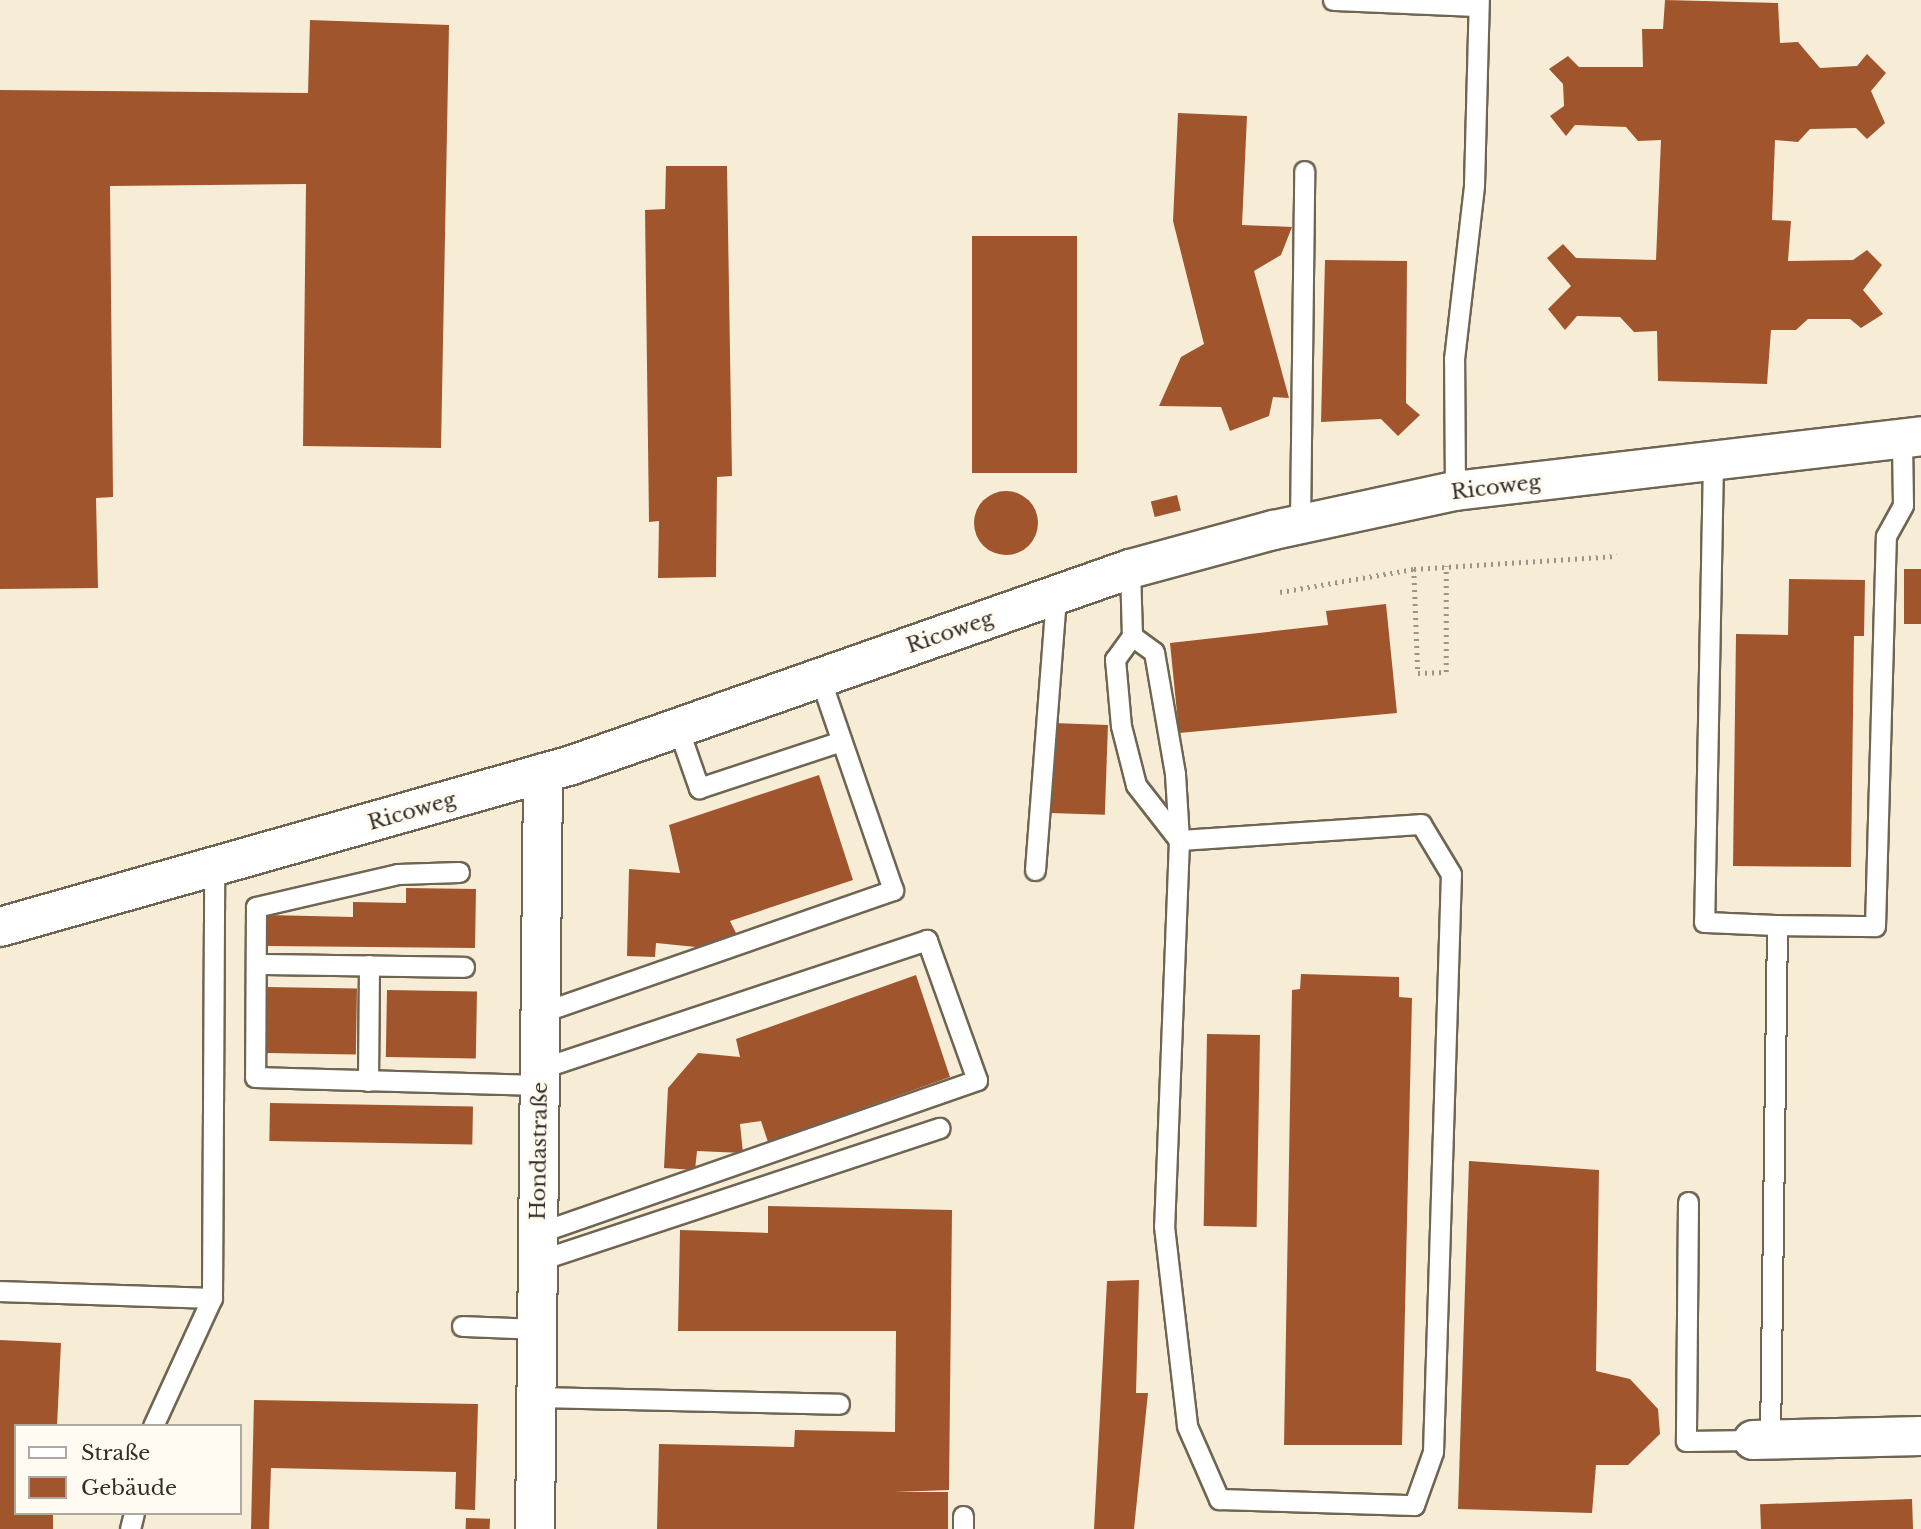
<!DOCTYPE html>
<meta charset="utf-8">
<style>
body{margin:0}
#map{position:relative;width:1921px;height:1529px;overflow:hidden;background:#f7edd7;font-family:"Libre Baskerville",serif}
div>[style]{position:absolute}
.building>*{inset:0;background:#a0552d;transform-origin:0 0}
.round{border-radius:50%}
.path>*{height:4.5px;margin-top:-2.25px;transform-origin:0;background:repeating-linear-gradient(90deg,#9c9485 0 2px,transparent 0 7px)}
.roads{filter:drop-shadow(2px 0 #6e6553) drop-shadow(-2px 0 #6e6553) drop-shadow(0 2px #6e6553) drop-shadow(0 -2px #6e6553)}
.lane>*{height:19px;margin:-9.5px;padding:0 9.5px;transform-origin:9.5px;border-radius:9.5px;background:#fff}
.street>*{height:38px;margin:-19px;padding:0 19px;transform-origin:19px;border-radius:19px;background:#fff}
span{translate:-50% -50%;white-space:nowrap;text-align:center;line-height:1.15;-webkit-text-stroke:7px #fffbf2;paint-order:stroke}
.street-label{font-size:21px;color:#332f27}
.legend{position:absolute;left:14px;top:1424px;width:228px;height:91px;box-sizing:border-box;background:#fffbf2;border:2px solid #ada9a1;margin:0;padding:9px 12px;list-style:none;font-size:21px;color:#332f27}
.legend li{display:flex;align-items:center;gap:14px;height:35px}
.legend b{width:35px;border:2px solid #ada9a1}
</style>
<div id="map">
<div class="building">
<div style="clip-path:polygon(1665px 0,1778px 3px,1780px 43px,1798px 42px,1820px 68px,1857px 66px,1867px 54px,1886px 73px,1871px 91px,1885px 123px,1867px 139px,1856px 128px,1810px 129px,1798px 142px,1775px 140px,1772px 220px,1791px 221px,1788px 261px,1853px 260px,1867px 250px,1882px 265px,1863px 290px,1883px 314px,1861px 328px,1850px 319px,1808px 319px,1796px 330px,1771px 330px,1767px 384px,1658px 381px,1657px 331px,1634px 332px,1620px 317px,1577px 316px,1565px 330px,1548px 309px,1571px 286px,1547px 258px,1563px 244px,1576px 258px,1656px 260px,1661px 140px,1638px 141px,1626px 127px,1575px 125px,1566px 136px,1550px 116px,1564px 106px,1563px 84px,1549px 69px,1568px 56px,1579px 67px,1643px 67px,1642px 29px,1663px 29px)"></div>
<div style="clip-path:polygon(310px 20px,449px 25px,441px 448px,303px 446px,306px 184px,110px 186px,113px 497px,96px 498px,98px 588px,0 589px,0 90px,308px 93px)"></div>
<div style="clip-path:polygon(1178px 113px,1247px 116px,1242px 225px,1292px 227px,1281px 255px,1254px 271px,1289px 398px,1273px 397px,1269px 416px,1230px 431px,1221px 407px,1159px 406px,1181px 357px,1204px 344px,1173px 221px)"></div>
<div style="clip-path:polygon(666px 166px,727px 166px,732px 476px,717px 477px,716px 577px,658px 578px,659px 521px,649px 522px,645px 210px,665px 209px)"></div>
<div style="left:972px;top:236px;width:105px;height:237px"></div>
<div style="clip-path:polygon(1325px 260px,1407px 261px,1406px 403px,1420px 415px,1398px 436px,1381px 419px,1321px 422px)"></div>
<div class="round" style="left:974px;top:491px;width:64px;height:64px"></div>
<div style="left:1177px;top:495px;width:16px;height:27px;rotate:76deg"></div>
<div style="left:1904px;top:569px;width:17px;height:55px"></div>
<div style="clip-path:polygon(1789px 579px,1865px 580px,1864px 636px,1854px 636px,1851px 867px,1733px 866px,1736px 634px,1788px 635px)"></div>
<div style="clip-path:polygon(1386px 604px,1397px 713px,1179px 733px,1170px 643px,1328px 625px,1326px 611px)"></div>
<div style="left:1053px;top:723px;width:55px;height:90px;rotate:2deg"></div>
<div style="clip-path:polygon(819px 775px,853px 880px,730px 921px,739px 939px,706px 948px,656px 943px,655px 957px,627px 956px,629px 869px,680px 873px,669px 825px)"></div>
<div style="clip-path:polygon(406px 888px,476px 889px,475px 948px,267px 946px,267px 915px,353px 917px,353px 902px,406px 903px)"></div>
<div style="clip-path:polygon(1301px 974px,1399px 977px,1399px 997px,1412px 998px,1402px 1445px,1284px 1445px,1292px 990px,1300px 989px)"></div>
<div style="clip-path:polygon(916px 975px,950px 1077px,768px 1142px,761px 1121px,740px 1124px,743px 1153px,697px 1151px,695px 1170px,664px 1168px,668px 1088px,698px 1053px,740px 1057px,736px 1039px)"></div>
<div style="left:267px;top:987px;width:90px;height:66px;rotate:1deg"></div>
<div style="left:387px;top:990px;width:90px;height:67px;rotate:1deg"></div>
<div style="left:1207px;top:1034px;width:53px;height:192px;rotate:1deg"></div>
<div style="left:270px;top:1103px;width:203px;height:38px;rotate:1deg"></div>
<div style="clip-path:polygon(1469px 1161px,1599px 1170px,1596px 1371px,1630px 1379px,1658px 1409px,1660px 1434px,1628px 1465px,1596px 1465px,1592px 1513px,1458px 1509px)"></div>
<div style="clip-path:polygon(768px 1206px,952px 1210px,949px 1490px,894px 1492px,948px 1492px,948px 1529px,657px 1529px,659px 1444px,794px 1447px,795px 1430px,895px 1432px,896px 1331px,678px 1331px,680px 1230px,768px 1233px)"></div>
<div style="clip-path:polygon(1139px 1280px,1136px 1393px,1148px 1393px,1134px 1529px,1094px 1529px,1107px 1281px)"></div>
<div style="clip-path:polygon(0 1340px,61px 1343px,57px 1426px,16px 1426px,16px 1513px,53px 1513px,53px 1529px,0 1529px)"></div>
<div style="clip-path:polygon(254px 1400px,478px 1404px,475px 1510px,455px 1509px,456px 1472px,271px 1468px,269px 1529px,251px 1529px)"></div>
<div style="left:1912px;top:1499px;width:30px;height:152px;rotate:88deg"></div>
<div style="left:466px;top:1518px;width:24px;height:11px;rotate:2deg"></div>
</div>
<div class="path">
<div style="left:1414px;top:569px;width:104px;rotate:87.8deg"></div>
<div style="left:1418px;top:673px;width:28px;rotate:-2deg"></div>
<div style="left:1446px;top:672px;width:106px;rotate:-90deg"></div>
<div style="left:1280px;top:592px;width:136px;rotate:-9.7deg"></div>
<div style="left:1414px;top:569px;width:203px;rotate:-3.7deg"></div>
</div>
<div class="roads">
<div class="lane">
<div style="left:1333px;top:0;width:145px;rotate:2.4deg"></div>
<div style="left:1713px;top:461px;width:461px;rotate:91.1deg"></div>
<div style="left:1704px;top:922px;width:73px;rotate:2.4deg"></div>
<div style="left:1777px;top:925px;width:514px;rotate:90.78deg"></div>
<div style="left:1455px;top:491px;width:132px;rotate:-90.4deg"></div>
<div style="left:1454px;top:359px;width:175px;rotate:-83.4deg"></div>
<div style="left:1474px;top:185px;width:185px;rotate:-88.5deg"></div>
<div style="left:1300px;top:523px;width:352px;rotate:-89.3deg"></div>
<div style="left:1130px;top:569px;width:67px;rotate:88.3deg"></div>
<div style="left:1132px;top:636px;width:29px;rotate:126deg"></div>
<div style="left:1115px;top:659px;width:67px;rotate:84.9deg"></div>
<div style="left:1121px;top:726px;width:61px;rotate:75.7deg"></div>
<div style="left:1136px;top:785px;width:70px;rotate:52deg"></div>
<div style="left:1132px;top:636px;width:27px;rotate:36deg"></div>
<div style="left:1154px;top:652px;width:124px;rotate:80.2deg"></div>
<div style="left:1175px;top:774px;width:66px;rotate:86.5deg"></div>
<div style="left:1179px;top:840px;width:386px;rotate:92.2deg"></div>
<div style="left:1164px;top:1226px;width:201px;rotate:83.4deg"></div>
<div style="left:1187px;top:1426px;width:80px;rotate:66.3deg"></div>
<div style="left:1219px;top:1499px;width:195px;rotate:1.8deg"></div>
<div style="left:1414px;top:1505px;width:56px;rotate:-70.3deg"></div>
<div style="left:1433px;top:1452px;width:578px;rotate:-88.22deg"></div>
<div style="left:1451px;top:874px;width:58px;rotate:-121deg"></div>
<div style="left:1421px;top:824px;width:243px;rotate:176.2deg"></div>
<div style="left:678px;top:728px;width:64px;rotate:70.7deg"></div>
<div style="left:699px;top:788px;width:150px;rotate:-18.3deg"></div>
<div style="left:1035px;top:870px;width:276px;rotate:-85.6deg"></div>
<div style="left:459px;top:872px;width:61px;rotate:178.1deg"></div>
<div style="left:398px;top:874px;width:146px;rotate:166.9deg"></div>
<div style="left:256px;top:907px;width:170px;rotate:90.3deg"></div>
<div style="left:255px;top:1077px;width:284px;rotate:1.6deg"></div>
<div style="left:1777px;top:925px;width:98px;rotate:0.6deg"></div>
<div style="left:1875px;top:926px;width:390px;rotate:-88.4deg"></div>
<div style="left:1886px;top:536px;width:35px;rotate:-61deg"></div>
<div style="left:1903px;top:505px;width:66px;rotate:-90.9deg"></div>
<div style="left:256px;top:964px;width:208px;rotate:0.8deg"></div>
<div style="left:540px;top:1013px;width:374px;rotate:-19.2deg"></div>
<div style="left:893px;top:890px;width:224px;rotate:-109deg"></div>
<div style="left:368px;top:1081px;width:116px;rotate:-89.5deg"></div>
<div style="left:1688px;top:1202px;width:239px;rotate:90.5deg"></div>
<div style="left:1686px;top:1441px;width:67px;rotate:-0.9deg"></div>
<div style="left:538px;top:1233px;width:465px;rotate:-19.2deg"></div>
<div style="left:977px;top:1080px;width:149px;rotate:-109.7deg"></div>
<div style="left:927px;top:940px;width:408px;rotate:161.6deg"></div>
<div style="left:537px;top:1261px;width:424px;rotate:-18.3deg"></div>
<div style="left:0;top:1291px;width:212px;rotate:1.9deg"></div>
<div style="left:462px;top:1326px;width:74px;rotate:2.3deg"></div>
<div style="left:536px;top:1397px;width:303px;rotate:1.3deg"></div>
<div style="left:153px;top:1426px;width:141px;rotate:-65.3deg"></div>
<div style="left:212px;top:1298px;width:431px;rotate:-89.7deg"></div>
<div style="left:130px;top:1529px;width:16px;rotate:-76deg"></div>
<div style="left:963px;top:1529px;width:13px;rotate:-90deg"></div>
</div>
<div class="street">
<div style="left:0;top:927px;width:594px;rotate:-15.81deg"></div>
<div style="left:572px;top:765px;width:591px;rotate:-19.35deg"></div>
<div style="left:1130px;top:569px;width:149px;rotate:-15.2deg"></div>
<div style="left:1274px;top:530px;width:185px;rotate:-12.2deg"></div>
<div style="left:1455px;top:491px;width:469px;rotate:-6.7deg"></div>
<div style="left:1753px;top:1440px;width:168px;rotate:-1.4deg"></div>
<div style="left:535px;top:1529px;width:756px;rotate:-89.39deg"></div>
</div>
</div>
<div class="street-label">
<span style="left:1496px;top:487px;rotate:-7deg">Ricoweg</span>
<span style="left:950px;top:632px;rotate:-19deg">Ricoweg</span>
<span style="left:412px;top:811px;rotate:-16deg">Ricoweg</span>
<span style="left:539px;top:1151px;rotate:-89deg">Hondastraße</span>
</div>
<ul class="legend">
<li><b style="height:9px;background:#fff"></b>Straße</li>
<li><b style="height:19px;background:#a0552d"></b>Gebäude</li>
</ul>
</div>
